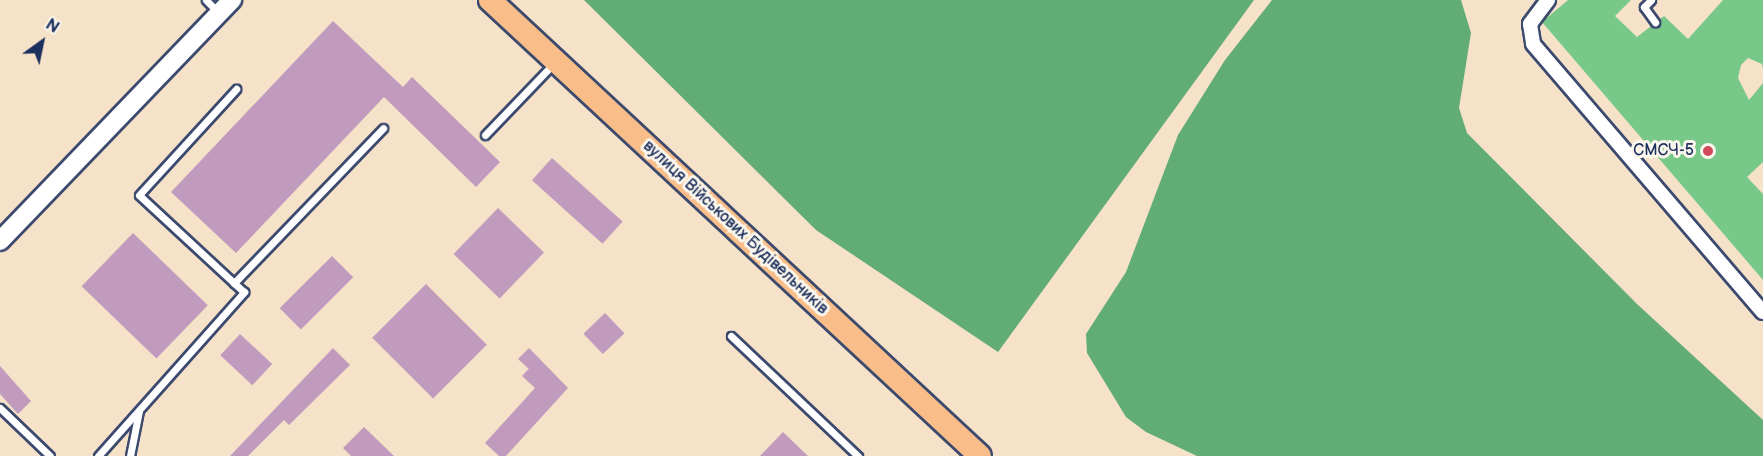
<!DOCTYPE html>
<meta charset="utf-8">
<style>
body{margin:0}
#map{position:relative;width:1763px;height:456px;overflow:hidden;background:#f5e2c8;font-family:"Balsamiq Sans",sans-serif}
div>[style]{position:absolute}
.green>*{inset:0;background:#78c889}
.forest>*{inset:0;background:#62ac75}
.building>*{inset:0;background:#c19bbd;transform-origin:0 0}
.roads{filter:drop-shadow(2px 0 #3c4a6e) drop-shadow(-2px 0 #3c4a6e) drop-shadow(0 2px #3c4a6e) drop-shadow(0 -2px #3c4a6e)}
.service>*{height:7px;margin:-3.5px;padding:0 3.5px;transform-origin:3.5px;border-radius:3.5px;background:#fff}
.minor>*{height:14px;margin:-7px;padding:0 7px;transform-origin:7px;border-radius:7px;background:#fff}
.tertiary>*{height:18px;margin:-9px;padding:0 9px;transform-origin:9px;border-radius:9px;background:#fff}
.primary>*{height:22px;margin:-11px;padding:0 11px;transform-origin:11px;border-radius:11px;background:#f8bd88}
.dots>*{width:16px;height:16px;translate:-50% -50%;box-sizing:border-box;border:3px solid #fbf7ec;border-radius:50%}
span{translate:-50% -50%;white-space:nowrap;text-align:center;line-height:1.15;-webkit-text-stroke:6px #fbf7ec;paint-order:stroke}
.poi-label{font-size:16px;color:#1b2f5e}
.right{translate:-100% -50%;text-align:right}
.street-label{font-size:16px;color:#1b2f5e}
.north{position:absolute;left:12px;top:12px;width:60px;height:60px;-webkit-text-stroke:4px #fbf7ec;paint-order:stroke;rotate:33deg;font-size:16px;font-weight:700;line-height:24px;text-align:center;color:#1b2f5e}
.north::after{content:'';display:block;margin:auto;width:21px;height:27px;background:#1b2f5e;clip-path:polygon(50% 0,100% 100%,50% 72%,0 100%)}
</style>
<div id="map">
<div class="green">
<div style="clip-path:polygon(1568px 0,1631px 0,1615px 16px,1637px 37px,1664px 16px,1688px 39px,1723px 0,1763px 0,1763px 69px,1762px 64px,1748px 58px,1741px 65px,1738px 78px,1749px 100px,1763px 83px,1763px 162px,1747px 177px,1763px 194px,1763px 280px,1542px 22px)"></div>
</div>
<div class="forest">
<div style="clip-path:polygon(584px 0,1254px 0,998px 352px,816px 230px)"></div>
<div style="clip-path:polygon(1272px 0,1461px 0,1471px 33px,1459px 108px,1467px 133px,1637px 304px,1763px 420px,1763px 456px,1197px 456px,1146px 432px,1126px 417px,1087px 353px,1086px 334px,1126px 272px,1178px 135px,1225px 60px)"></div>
</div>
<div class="building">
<div style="clip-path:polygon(333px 21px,403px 87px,412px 77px,500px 162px,476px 187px,384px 97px,236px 253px,171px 192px)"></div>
<div style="left:552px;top:158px;width:95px;height:30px;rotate:42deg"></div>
<div style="left:498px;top:208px;width:64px;height:64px;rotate:44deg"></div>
<div style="left:133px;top:233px;width:104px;height:74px;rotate:44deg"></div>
<div style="left:332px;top:256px;width:30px;height:74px;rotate:45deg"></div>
<div style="left:426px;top:284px;width:86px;height:76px;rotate:45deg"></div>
<div style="left:605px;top:313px;width:28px;height:30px;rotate:46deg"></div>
<div style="left:240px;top:334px;width:44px;height:29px;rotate:43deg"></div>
<div style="clip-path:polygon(333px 348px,350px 365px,289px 425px,284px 420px,248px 456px,230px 456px)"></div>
<div style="clip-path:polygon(529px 348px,568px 388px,506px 456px,499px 456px,485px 443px,535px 388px,522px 376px,536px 361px,529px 369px,518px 359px)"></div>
<div style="clip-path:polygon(0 366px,31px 401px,18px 414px,0 394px)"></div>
<div style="clip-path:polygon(364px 427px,394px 456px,351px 456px,343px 448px)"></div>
<div style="clip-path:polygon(783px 432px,808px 456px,760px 456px)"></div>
</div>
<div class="roads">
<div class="service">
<div style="left:206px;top:0;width:18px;rotate:45deg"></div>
<div style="left:1651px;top:0;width:10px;rotate:135deg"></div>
<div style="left:1644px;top:7px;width:19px;rotate:54deg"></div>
<div style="left:485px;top:135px;width:100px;rotate:-46.2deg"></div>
<div style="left:234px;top:283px;width:129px;rotate:-137.2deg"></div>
<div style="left:139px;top:195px;width:144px;rotate:-47.5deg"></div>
<div style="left:731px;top:336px;width:175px;rotate:43.4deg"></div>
<div style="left:0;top:408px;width:69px;rotate:43.8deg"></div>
<div style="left:98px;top:456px;width:220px;rotate:-48.3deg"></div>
<div style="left:244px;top:292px;width:13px;rotate:-138deg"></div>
<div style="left:234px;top:283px;width:215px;rotate:-46.1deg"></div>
<div style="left:130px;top:456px;width:46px;rotate:-78.7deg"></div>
</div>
<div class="minor">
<div style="left:1548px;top:0;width:30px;rotate:127deg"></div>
<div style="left:1530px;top:24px;width:20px;rotate:81deg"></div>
<div style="left:1533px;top:44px;width:353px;rotate:49.4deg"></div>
</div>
<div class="tertiary">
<div style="left:0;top:241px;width:335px;rotate:-46.1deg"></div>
</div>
<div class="primary">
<div style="left:490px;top:0;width:669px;rotate:42.94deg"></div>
</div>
</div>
<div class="dots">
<div style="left:1708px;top:151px;background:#d1495b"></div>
</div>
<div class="poi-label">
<span class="right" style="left:1694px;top:151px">СМСЧ-5</span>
</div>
<div class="street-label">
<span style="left:735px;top:228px;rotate:43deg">вулиця Військових Будівельників</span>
</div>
<div class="north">N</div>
</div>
